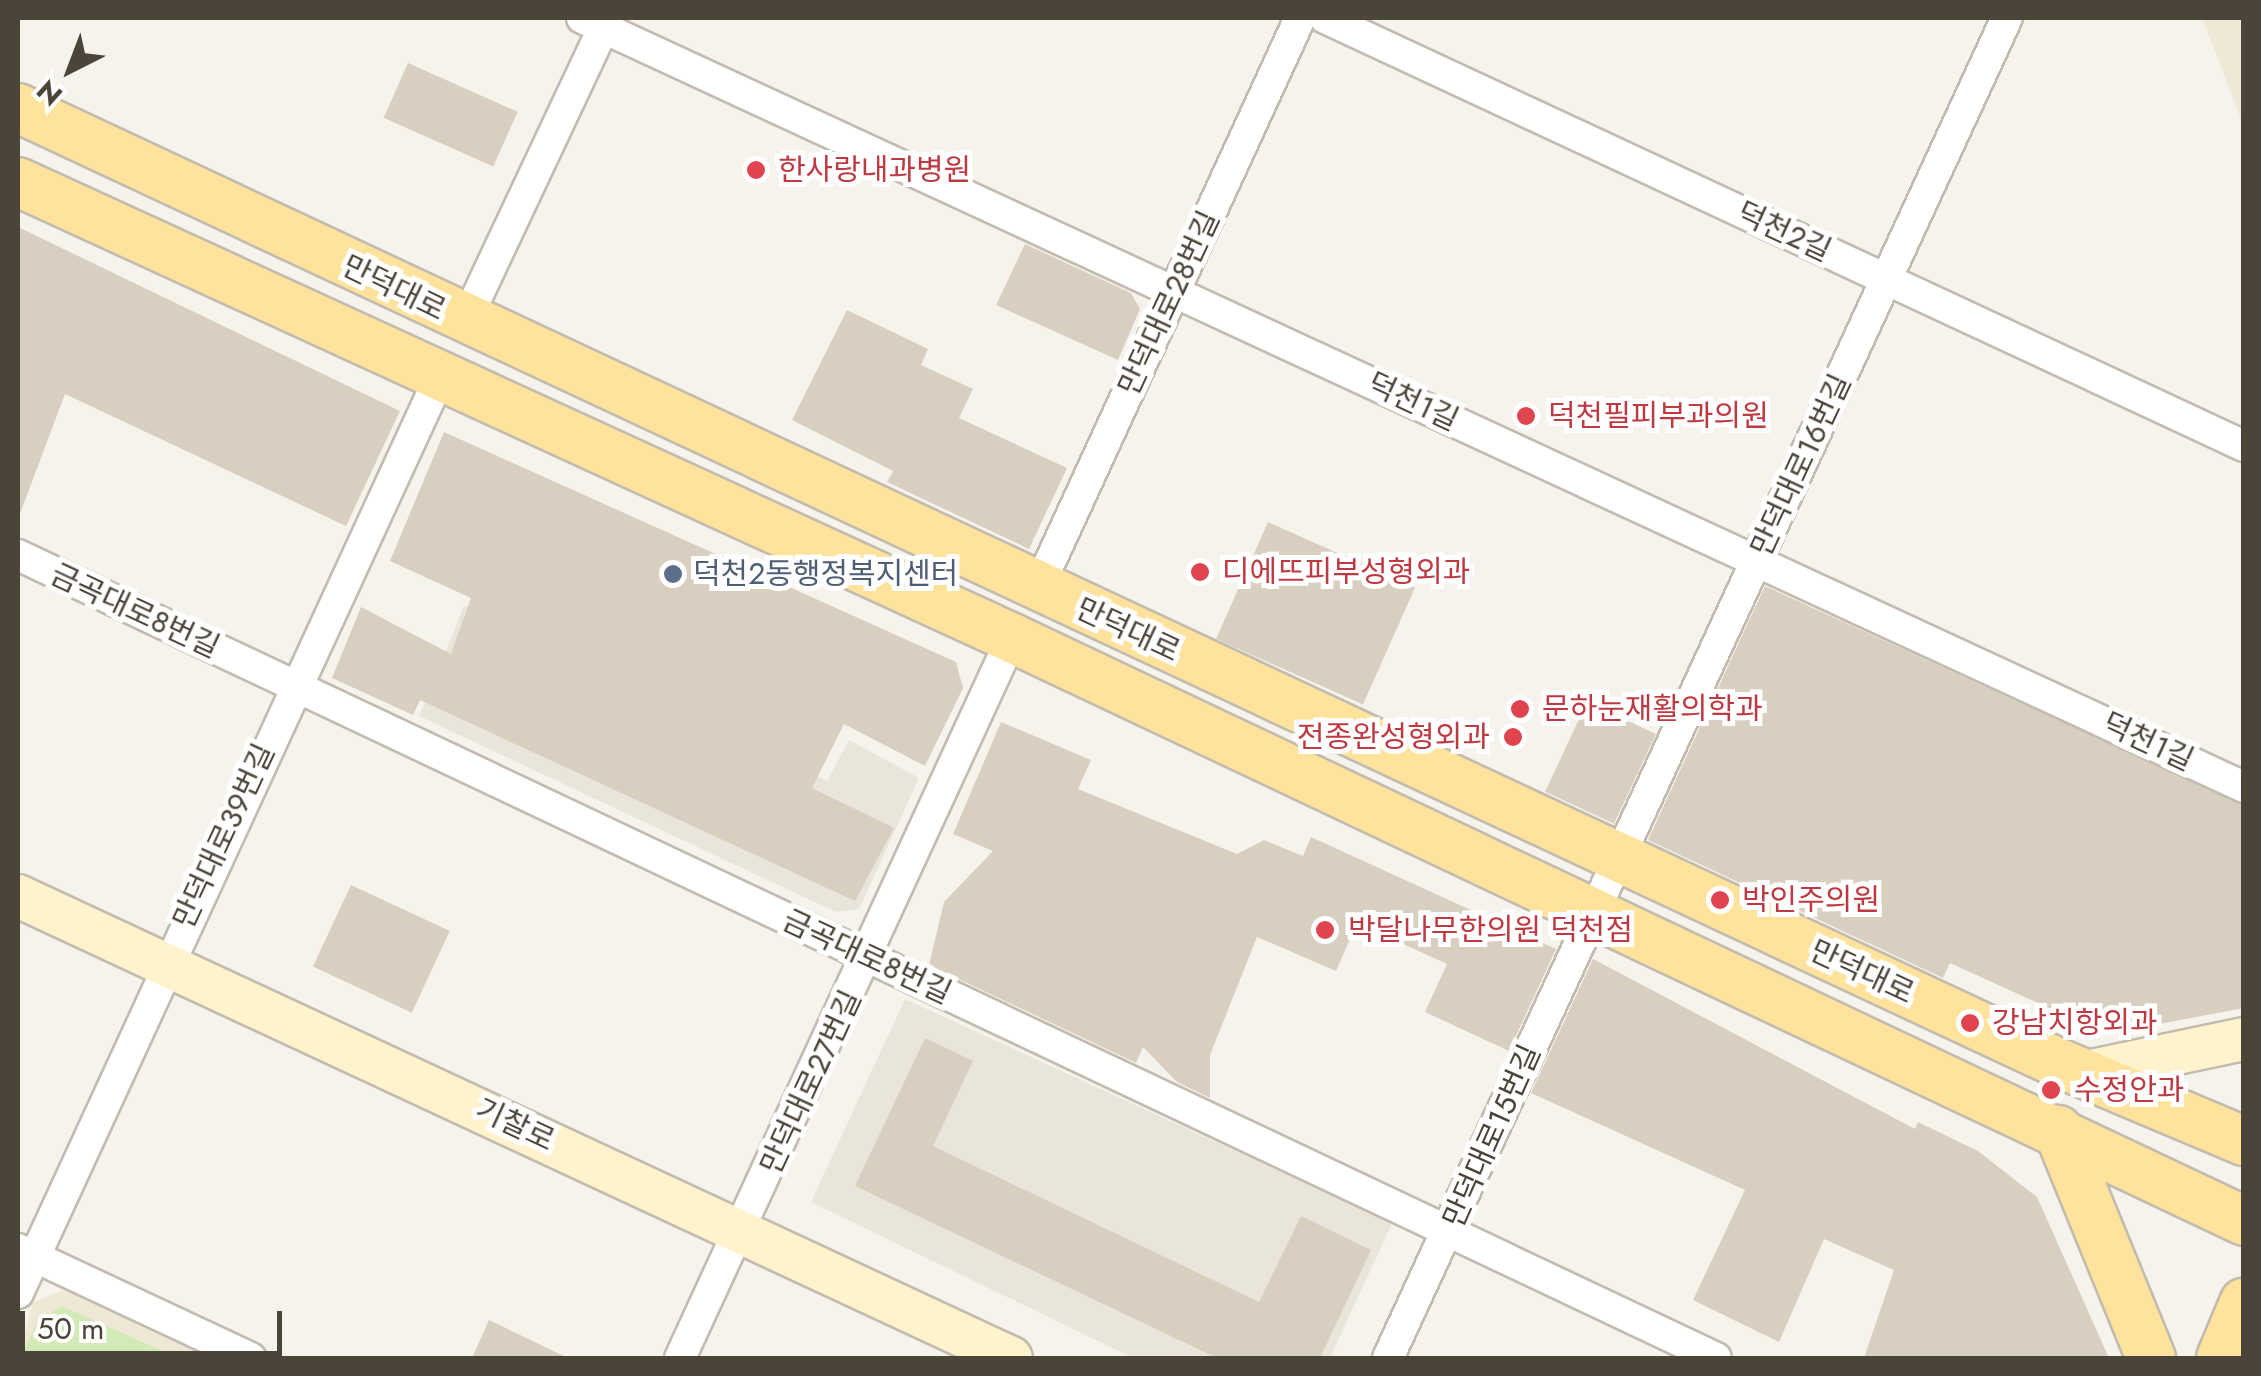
<!DOCTYPE html>
<meta charset="utf-8">
<style>
body{margin:0}
#map{position:relative;width:2261px;height:1376px;overflow:hidden;background:#f6f3ec;font-family:Jost,"Noto Sans KR",sans-serif}
div>[style]{position:absolute}
.residential>*{inset:0;background:#eae5da}
.education>*{inset:0;background:#efe8d6}
.green>*{inset:0;background:#d2eab5}
.building>*{inset:0;background:#d8cfc1;transform-origin:0 0}
.roads{filter:drop-shadow(2px 0 #c2bbae) drop-shadow(-2px 0 #c2bbae) drop-shadow(0 2px #c2bbae) drop-shadow(0 -2px #c2bbae)}
.street>*{height:30px;margin:-15px;padding:0 15px;transform-origin:15px;border-radius:15px;background:#fff}
.secondary>*{height:42px;margin:-21px;padding:0 21px;transform-origin:21px;border-radius:21px;background:#fff3cd}
.primary>*{height:48px;margin:-24px;padding:0 24px;transform-origin:24px;border-radius:24px;background:#ffe39c}
.dots>*{width:28px;height:28px;translate:-50% -50%;box-sizing:border-box;border:5px solid #fff;border-radius:50%}
span{translate:-50% -50%;white-space:nowrap;text-align:center;line-height:1.15;-webkit-text-stroke:10px #fff;paint-order:stroke}
.health-label{font-size:30px;color:#be3a42}
.left{translate:0 -50%;text-align:left}
.right{translate:-100% -50%;text-align:right}
.street-label{font-size:30px;color:#4b4439}
.service-label{font-size:30px;color:#4e5e75}
.frame{position:absolute;inset:0;border:20px solid #4b4439;pointer-events:none}
.north{position:absolute;left:20px;top:20px;width:100px;height:100px;-webkit-text-stroke:8px #fff;paint-order:stroke;rotate:222deg;font-size:28px;font-weight:700;line-height:40px;text-align:center;color:#4b4439}
.north::after{content:'';display:block;margin:auto;width:35px;height:45px;background:#4b4439;clip-path:polygon(50% 0,100% 100%,50% 72%,0 100%)}
.scale{position:absolute;left:20px;top:1311px;width:262px;height:45px;box-sizing:border-box;border:5px solid #4b4439;border-top:0;padding-left:12px;font-size:30px;line-height:35px;white-space:nowrap;color:#4b4439;-webkit-text-stroke:8px #fff;paint-order:stroke}
</style>
<div id="map">
<div class="residential">
<div style="clip-path:polygon(464px 606px,827px 781px,849px 740px,919px 778px,859px 909px,836px 912px,419px 716px)"></div>
<div style="clip-path:polygon(905px 999px,1392px 1223px,1330px 1358px,1133px 1358px,811px 1202px)"></div>
</div>
<div class="education">
<div style="clip-path:polygon(2202px 18px,2243px 18px,2243px 124px)"></div>
<div style="clip-path:polygon(64px 1290px,210px 1358px,18px 1358px,33px 1302px)"></div>
</div>
<div class="green">
<div style="clip-path:polygon(62px 1306px,178px 1358px,21px 1358px,37px 1322px)"></div>
</div>
<div class="building">
<div style="left:408px;top:63px;width:120px;height:60px;rotate:24deg"></div>
<div style="clip-path:polygon(18px 227px,400px 411px,346px 526px,65px 394px,18px 519px)"></div>
<div style="clip-path:polygon(1025px 244px,1131px 293px,1140px 309px,1118px 360px,996px 305px)"></div>
<div style="clip-path:polygon(847px 310px,928px 349px,921px 365px,973px 389px,959px 418px,1067px 468px,1029px 549px,887px 482px,893px 471px,792px 420px)"></div>
<div style="clip-path:polygon(444px 432px,956px 662px,963px 688px,925px 766px,844px 724px,812px 788px,894px 828px,855px 901px,420px 700px,413px 715px,332px 678px,361px 607px,451px 654px,471px 598px,390px 561px)"></div>
<div style="left:1268px;top:522px;width:161px;height:128px;rotate:24deg"></div>
<div style="clip-path:polygon(1765px 586px,2244px 805px,2244px 1008px,2106px 1034px,1950px 963px,1943px 978px,1648px 840px)"></div>
<div style="left:1587px;top:702px;width:76px;height:99px;rotate:25deg"></div>
<div style="clip-path:polygon(1001px 722px,1091px 760px,1078px 789px,1237px 854px,1264px 840px,1303px 856px,1311px 837px,1556px 949px,1509px 1051px,1425px 1012px,1447px 964px,1357px 923px,1336px 971px,1257px 937px,1210px 1055px,1210px 1098px,1177px 1082px,1143px 1047px,1136px 1063px,929px 965px,944px 902px,993px 851px,953px 834px)"></div>
<div style="left:351px;top:885px;width:109px;height:90px;rotate:25deg"></div>
<div style="clip-path:polygon(1593px 959px,1915px 1129px,1918px 1122px,1978px 1151px,2037px 1197px,2109px 1358px,1864px 1358px,1894px 1270px,1824px 1239px,1779px 1342px,1693px 1300px,1745px 1190px,1531px 1093px)"></div>
<div style="clip-path:polygon(925px 1038px,973px 1061px,933px 1146px,1259px 1302px,1301px 1216px,1371px 1250px,1320px 1358px,1217px 1358px,855px 1186px)"></div>
<div style="clip-path:polygon(489px 1320px,568px 1358px,472px 1358px)"></div>
</div>
<div class="roads">
<div class="street">
<div style="left:582px;top:18px;width:1831px;rotate:24.83deg"></div>
<div style="left:1325px;top:18px;width:1014px;rotate:24.97deg"></div>
<div style="left:465px;top:322px;width:336px;rotate:-64.8deg"></div>
<div style="left:18px;top:555px;width:1878px;rotate:25.31deg"></div>
<div style="left:1038px;top:588px;width:627px;rotate:-65.31deg"></div>
<div style="left:18px;top:1249px;width:257px;rotate:25.1deg"></div>
<div style="left:18px;top:1293px;width:1004px;rotate:-65.27deg"></div>
<div style="left:680px;top:1358px;width:793px;rotate:-65.25deg"></div>
<div style="left:1388px;top:1358px;width:1476px;rotate:-65.21deg"></div>
</div>
<div class="secondary">
<div style="left:18px;top:896px;width:1095px;rotate:24.95deg"></div>
<div style="left:2082px;top:1073px;width:166px;rotate:-11.9deg"></div>
</div>
<div class="primary">
<div style="left:18px;top:108px;width:2253px;rotate:25.08deg"></div>
<div style="left:2059px;top:1063px;width:201px;rotate:22.9deg"></div>
<div style="left:18px;top:182px;width:1094px;rotate:24.64deg"></div>
<div style="left:1012px;top:638px;width:1363px;rotate:25.32deg"></div>
<div style="left:2058px;top:1130px;width:246px;rotate:67.8deg"></div>
<div style="left:2221px;top:1358px;width:60px;rotate:-67.3deg"></div>
</div>
</div>
<div class="dots">
<div style="left:756px;top:170px;background:#e0444e"></div>
<div style="left:1526px;top:416px;background:#e0444e"></div>
<div style="left:1200px;top:572px;background:#e0444e"></div>
<div style="left:673px;top:574px;background:#5c6f8a"></div>
<div style="left:1520px;top:709px;background:#e0444e"></div>
<div style="left:1513px;top:737px;background:#e0444e"></div>
<div style="left:1720px;top:900px;background:#e0444e"></div>
<div style="left:1325px;top:930px;background:#e0444e"></div>
<div style="left:1970px;top:1023px;background:#e0444e"></div>
<div style="left:2051px;top:1090px;background:#e0444e"></div>
</div>
<div class="health-label">
<span class="left" style="left:778px;top:170px">한사랑내과병원</span>
<span class="left" style="left:1548px;top:416px">덕천필피부과의원</span>
<span class="left" style="left:1222px;top:572px">디에뜨피부성형외과</span>
<span class="left" style="left:1542px;top:709px">문하눈재활의학과</span>
<span class="right" style="left:1490px;top:737px">전종완성형외과</span>
<span class="left" style="left:1742px;top:900px">박인주의원</span>
<span class="left" style="left:1348px;top:930px">박달나무한의원 덕천점</span>
<span class="left" style="left:1992px;top:1023px">강남치항외과</span>
<span class="left" style="left:2074px;top:1090px">수정안과</span>
</div>
<div class="street-label">
<span style="left:1784px;top:232px;rotate:25deg">덕천2길</span>
<span style="left:394px;top:288px;rotate:26deg">만덕대로</span>
<span style="left:1169px;top:303px;rotate:-65deg">만덕대로28번길</span>
<span style="left:1413px;top:402px;rotate:25deg">덕천1길</span>
<span style="left:1801px;top:465px;rotate:-65deg">만덕대로16번길</span>
<span style="left:135px;top:611px;rotate:25deg">금곡대로8번길</span>
<span style="left:1128px;top:630px;rotate:25deg">만덕대로</span>
<span style="left:2148px;top:742px;rotate:25deg">덕천1길</span>
<span style="left:224px;top:836px;rotate:-65deg">만덕대로39번길</span>
<span style="left:867px;top:957px;rotate:25deg">금곡대로8번길</span>
<span style="left:1862px;top:972px;rotate:25deg">만덕대로</span>
<span style="left:811px;top:1082px;rotate:-65deg">만덕대로27번길</span>
<span style="left:515px;top:1125px;rotate:25deg">기찰로</span>
<span style="left:1492px;top:1136px;rotate:-66deg">만덕대로15번길</span>
</div>
<div class="service-label">
<span class="left" style="left:693px;top:574px">덕천2동행정복지센터</span>
</div>
<div class="frame"></div>
<div class="north">N</div>
<div class="scale">50 m</div>
</div>
